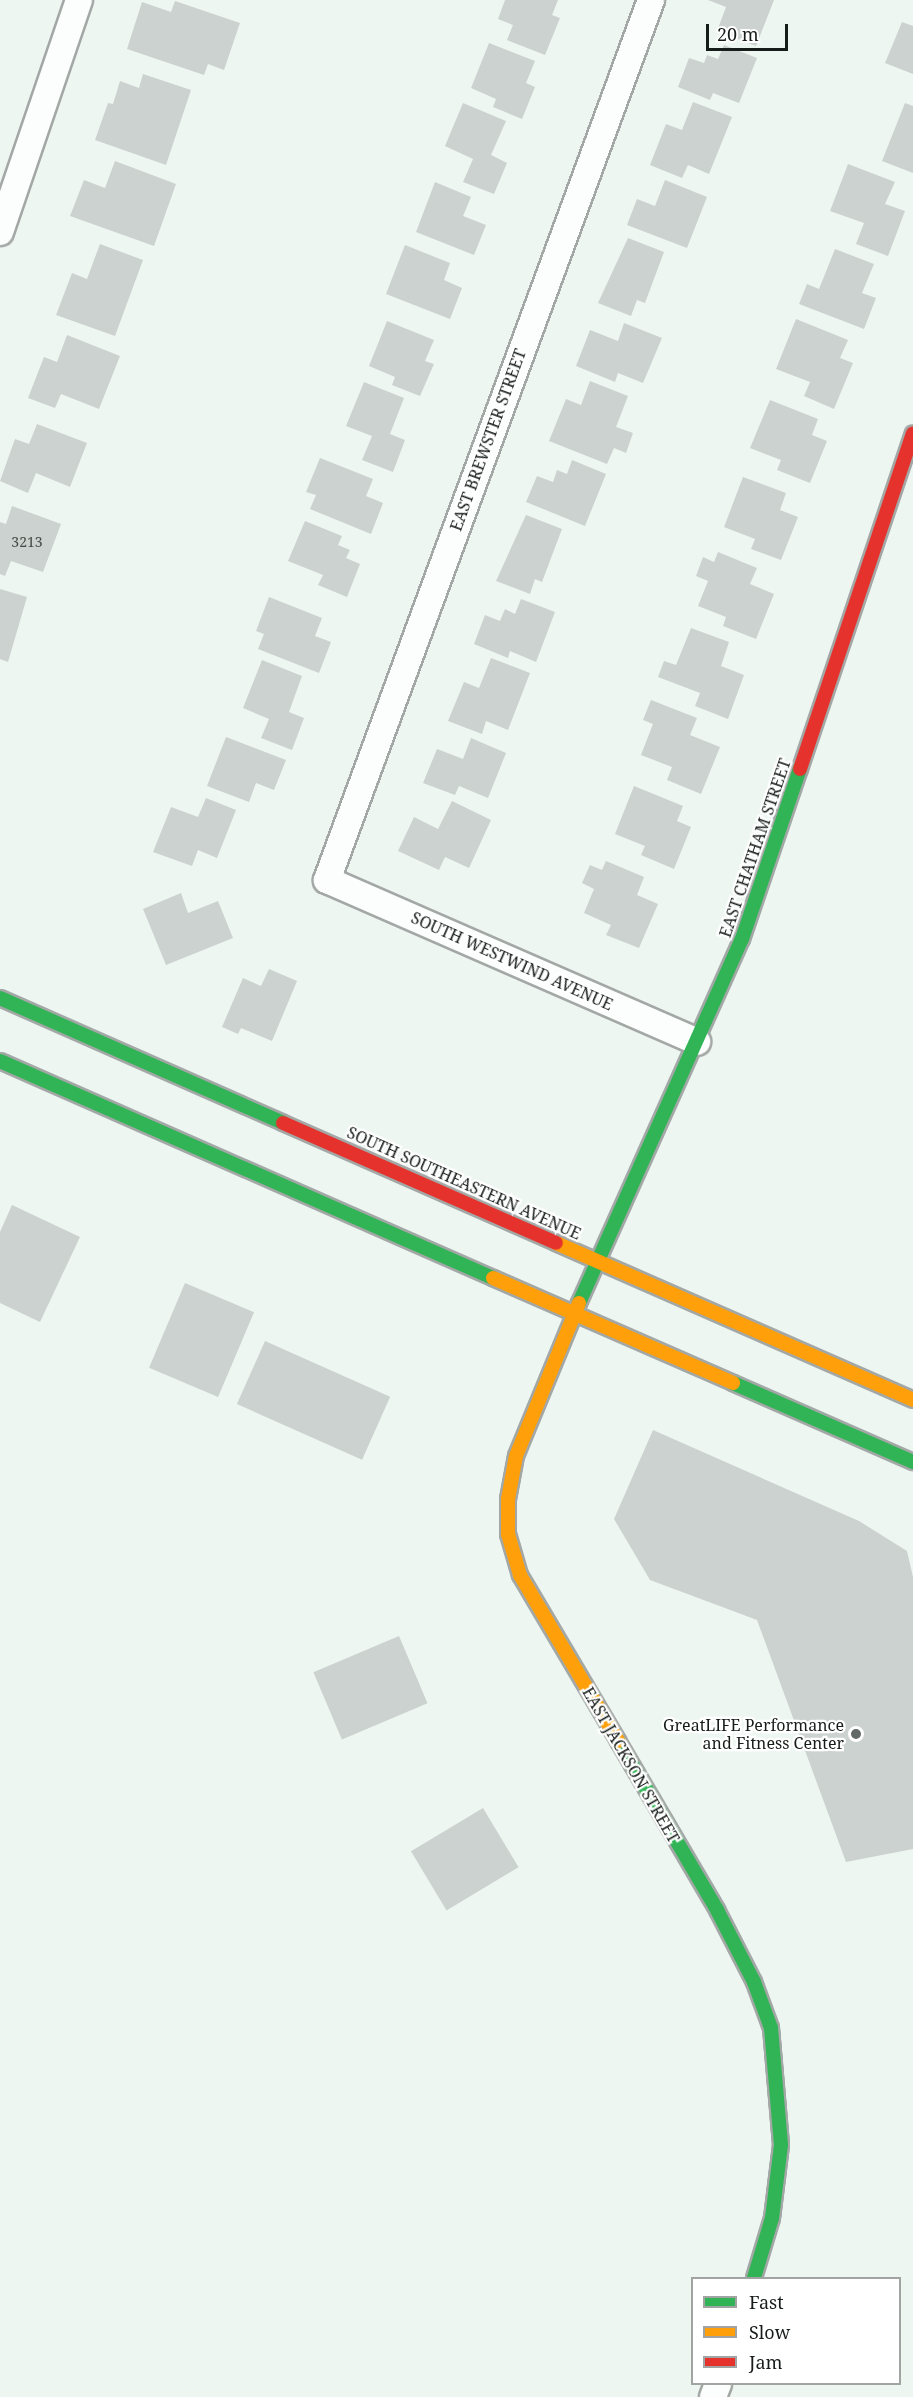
<!DOCTYPE html>
<style>
body{margin:0}
#map{position:relative;width:913px;height:2397px;overflow:hidden;background:#eef6f2;font-family:"Noto Serif",serif}
div>[style]{position:absolute}
.building>*{inset:0;background:#ccd2cf;transform-origin:0 0}
.roads{filter:drop-shadow(2px 0 #a3a8a6) drop-shadow(-2px 0 #a3a8a6) drop-shadow(0 2px #a3a8a6) drop-shadow(0 -2px #a3a8a6)}
.street>*{height:26px;margin:-13px;padding:0 13px;transform-origin:13px;border-radius:13px;background:#fcfefd}
.fast>*{height:14px;margin:-7px;padding:0 7px;transform-origin:7px;border-radius:7px;background:#30b455}
.slow>*{height:14px;margin:-7px;padding:0 7px;transform-origin:7px;border-radius:7px;background:#ff9f0a}
.jam>*{height:14px;margin:-7px;padding:0 7px;transform-origin:7px;border-radius:7px;background:#e5322d}
.dots>*{width:16px;height:16px;translate:-50% -50%;box-sizing:border-box;border:3px solid #fff;border-radius:50%}
span{translate:-50% -50%;white-space:nowrap;text-align:center;line-height:1.15;-webkit-text-stroke:4.5px #fff;paint-order:stroke}
.number-label{font-size:14px;color:#444a46}
.number-label span{-webkit-text-stroke-width:0}
.street-label{font-size:16px;color:#161c19}
.poi-label{font-size:16px;color:#161c19}
.right{translate:-100% -50%;text-align:right}
.legend{position:absolute;left:691px;top:2277px;width:210px;height:108px;box-sizing:border-box;background:#fff;border:2px solid #a2a4a3;margin:0;padding:8px 10px;list-style:none;font-size:18px;color:#161c19}
.legend li{display:flex;align-items:center;gap:12px;height:30px}
.legend b{width:30px;border:2px solid #a2a4a3}
.scale{position:absolute;left:706px;top:24px;width:82px;height:27px;box-sizing:border-box;border:3px solid #161c19;border-top:0;padding-left:8px;font-size:18px;line-height:21px;white-space:nowrap;color:#161c19;-webkit-text-stroke:4px #fff;paint-order:stroke}
</style>
<div id="map">
<div class="building">
<div style="clip-path:polygon(505px 0,558px 0,552px 15px,560px 18px,545px 55px,507px 40px,513px 25px,498px 19px)"></div>
<div style="clip-path:polygon(708px 0,774px 0,756px 46px,717px 31px,726px 7px)"></div>
<div style="clip-path:polygon(175px 1px,240px 23px,224px 70px,208px 64px,204px 75px,127px 49px,142px 2px,171px 12px)"></div>
<div style="clip-path:polygon(902px 22px,913px 26px,913px 74px,885px 63px)"></div>
<div style="clip-path:polygon(489px 43px,535px 61px,526px 83px,535px 87px,522px 119px,493px 107px,496px 99px,471px 88px)"></div>
<div style="clip-path:polygon(724px 45px,757px 58px,739px 103px,713px 93px,710px 100px,678px 87px,689px 58px,704px 63px,707px 55px,718px 59px)"></div>
<div style="clip-path:polygon(143px 74px,191px 90px,166px 165px,95px 140px,108px 103px,113px 104px,120px 81px,139px 88px)"></div>
<div style="clip-path:polygon(693px 102px,732px 117px,709px 174px,688px 165px,682px 178px,650px 165px,666px 124px,682px 130px)"></div>
<div style="clip-path:polygon(463px 103px,506px 121px,491px 155px,507px 163px,494px 194px,463px 182px,473px 159px,445px 146px)"></div>
<div style="clip-path:polygon(905px 103px,913px 106px,913px 173px,882px 161px)"></div>
<div style="clip-path:polygon(115px 161px,176px 184px,154px 246px,70px 216px,84px 180px,105px 188px)"></div>
<div style="clip-path:polygon(848px 164px,895px 182px,885px 204px,905px 211px,888px 256px,856px 244px,864px 223px,830px 211px)"></div>
<div style="clip-path:polygon(665px 180px,707px 197px,687px 248px,627px 225px,637px 199px,655px 206px)"></div>
<div style="clip-path:polygon(435px 182px,471px 197px,463px 216px,486px 225px,474px 255px,416px 232px)"></div>
<div style="clip-path:polygon(628px 238px,664px 252px,645px 303px,637px 300px,631px 316px,598px 303px)"></div>
<div style="clip-path:polygon(100px 244px,143px 260px,115px 336px,56px 315px,72px 273px,87px 279px)"></div>
<div style="clip-path:polygon(405px 245px,450px 263px,444px 280px,462px 288px,450px 319px,386px 294px)"></div>
<div style="clip-path:polygon(835px 249px,874px 264px,862px 293px,876px 298px,864px 329px,799px 304px,807px 284px,819px 289px)"></div>
<div style="clip-path:polygon(796px 319px,848px 340px,840px 358px,853px 363px,834px 409px,804px 396px,810px 382px,776px 369px)"></div>
<div style="clip-path:polygon(387px 321px,434px 340px,425px 361px,434px 364px,420px 396px,392px 385px,395px 377px,369px 366px)"></div>
<div style="clip-path:polygon(624px 323px,662px 338px,643px 383px,618px 373px,615px 382px,576px 366px,590px 330px,618px 341px)"></div>
<div style="clip-path:polygon(67px 335px,120px 356px,99px 409px,61px 394px,55px 408px,28px 398px,44px 357px,57px 362px)"></div>
<div style="clip-path:polygon(590px 381px,628px 396px,616px 427px,633px 433px,626px 453px,614px 448px,607px 464px,549px 441px,566px 399px,581px 405px)"></div>
<div style="clip-path:polygon(364px 382px,404px 398px,390px 434px,405px 440px,393px 472px,362px 460px,372px 436px,346px 426px)"></div>
<div style="clip-path:polygon(770px 400px,818px 419px,812px 435px,827px 441px,810px 483px,777px 470px,781px 460px,750px 448px)"></div>
<div style="clip-path:polygon(37px 424px,87px 443px,70px 487px,36px 473px,28px 493px,0 481px,15px 439px,29px 444px)"></div>
<div style="clip-path:polygon(320px 458px,373px 479px,366px 496px,383px 503px,371px 534px,310px 509px,316px 495px,306px 492px)"></div>
<div style="clip-path:polygon(572px 460px,606px 474px,585px 526px,526px 502px,537px 476px,553px 482px,557px 470px,567px 474px)"></div>
<div style="clip-path:polygon(743px 477px,786px 493px,780px 510px,798px 517px,781px 560px,751px 549px,755px 539px,724px 527px)"></div>
<div style="clip-path:polygon(12px 506px,61px 524px,43px 572px,11px 561px,5px 576px,0 574px,0 522px,6px 524px)"></div>
<div style="clip-path:polygon(526px 515px,562px 529px,542px 582px,535px 579px,530px 594px,496px 581px)"></div>
<div style="clip-path:polygon(305px 521px,342px 536px,338px 545px,350px 550px,346px 558px,360px 564px,347px 597px,318px 585px,323px 575px,288px 561px)"></div>
<div style="clip-path:polygon(718px 552px,757px 568px,750px 584px,774px 594px,756px 639px,723px 626px,726px 617px,698px 606px,708px 581px,696px 576px,703px 557px,714px 562px)"></div>
<div style="clip-path:polygon(0 589px,27px 597px,8px 662px,0 659px)"></div>
<div style="clip-path:polygon(269px 597px,322px 618px,315px 636px,331px 642px,319px 673px,258px 649px,264px 634px,256px 631px)"></div>
<div style="clip-path:polygon(521px 599px,555px 612px,536px 662px,510px 651px,508px 658px,474px 644px,485px 615px,500px 621px,505px 609px,515px 614px)"></div>
<div style="clip-path:polygon(691px 628px,729px 642px,721px 666px,744px 675px,728px 719px,695px 706px,700px 693px,658px 677px,664px 661px,676px 665px)"></div>
<div style="clip-path:polygon(491px 658px,530px 673px,508px 730px,486px 721px,482px 734px,448px 721px,464px 682px,479px 688px)"></div>
<div style="clip-path:polygon(262px 660px,302px 676px,289px 712px,304px 718px,292px 750px,261px 738px,269px 719px,243px 708px)"></div>
<div style="clip-path:polygon(651px 700px,697px 718px,690px 735px,720px 747px,701px 794px,667px 780px,672px 767px,641px 755px,653px 724px,643px 720px)"></div>
<div style="clip-path:polygon(226px 737px,286px 760px,274px 790px,256px 783px,249px 802px,207px 786px)"></div>
<div style="clip-path:polygon(471px 738px,506px 753px,488px 798px,459px 786px,455px 795px,423px 783px,437px 749px,463px 759px)"></div>
<div style="clip-path:polygon(634px 786px,683px 806px,677px 821px,691px 827px,674px 869px,641px 855px,645px 846px,615px 834px)"></div>
<div style="clip-path:polygon(206px 798px,236px 810px,217px 858px,198px 850px,192px 866px,153px 852px,171px 807px,198px 817px)"></div>
<div style="clip-path:polygon(452px 801px,491px 820px,469px 868px,445px 857px,439px 870px,398px 851px,414px 817px,438px 829px)"></div>
<div style="clip-path:polygon(606px 861px,644px 877px,637px 895px,658px 904px,639px 948px,606px 935px,611px 925px,584px 913px,594px 889px,582px 883px,590px 865px,602px 870px)"></div>
<div style="clip-path:polygon(181px 893px,188px 913px,218px 901px,233px 938px,166px 965px,143px 909px)"></div>
<div style="clip-path:polygon(269px 969px,297px 981px,272px 1041px,241px 1028px,238px 1034px,222px 1027px,243px 978px,261px 986px)"></div>
<div style="clip-path:polygon(12px 1205px,80px 1237px,40px 1322px,0 1303px,0 1232px)"></div>
<div style="left:185px;top:1283px;width:75px;height:92px;rotate:23deg"></div>
<div style="left:265px;top:1341px;width:137px;height:69px;rotate:24deg"></div>
<div style="clip-path:polygon(653px 1430px,859px 1521px,907px 1551px,913px 1577px,913px 1849px,846px 1862px,757px 1620px,650px 1580px,614px 1519px)"></div>
<div style="left:399px;top:1636px;width:73px;height:93px;rotate:67deg"></div>
<div style="left:483px;top:1808px;width:69px;height:84px;rotate:59deg"></div>
</div>
<div class="roads">
<div class="street">
<div style="left:651px;top:0;width:938px;rotate:110.21deg"></div>
<div style="left:327px;top:880px;width:404px;rotate:23.6deg"></div>
<div style="left:0;top:232px;width:245px;rotate:-71.2deg"></div>
<div style="left:713px;top:2397px;width:14px;rotate:-69deg"></div>
</div>
<div class="fast">
<div style="left:0;top:998px;width:309px;rotate:23.8deg"></div>
<div style="left:0;top:1061px;width:539px;rotate:23.76deg"></div>
<div style="left:579px;top:1303px;width:399px;rotate:-65.9deg"></div>
<div style="left:742px;top:939px;width:180px;rotate:-71.2deg"></div>
<div style="left:733px;top:1383px;width:197px;rotate:23.7deg"></div>
<div style="left:618px;top:1741px;width:196px;rotate:59.6deg"></div>
<div style="left:717px;top:1910px;width:81px;rotate:62.8deg"></div>
<div style="left:754px;top:1982px;width:49px;rotate:69.7deg"></div>
<div style="left:771px;top:2028px;width:117px;rotate:85.1deg"></div>
<div style="left:781px;top:2145px;width:74px;rotate:97deg"></div>
<div style="left:772px;top:2218px;width:63px;rotate:106.7deg"></div>
</div>
<div class="slow">
<div style="left:556px;top:1243px;width:390px;rotate:23.7deg"></div>
<div style="left:493px;top:1278px;width:262px;rotate:23.6deg"></div>
<div style="left:579px;top:1303px;width:165px;rotate:112.4deg"></div>
<div style="left:516px;top:1456px;width:44px;rotate:100.5deg"></div>
<div style="left:508px;top:1499px;width:35px;rotate:90deg"></div>
<div style="left:508px;top:1534px;width:43px;rotate:73.7deg"></div>
<div style="left:520px;top:1575px;width:193px;rotate:59.4deg"></div>
</div>
<div class="jam">
<div style="left:800px;top:769px;width:354px;rotate:-71.4deg"></div>
<div style="left:283px;top:1123px;width:298px;rotate:23.7deg"></div>
</div>
</div>
<div class="dots">
<div style="left:856px;top:1734px;background:#626865"></div>
</div>
<div class="number-label">
<span style="left:27px;top:542px">3213</span>
</div>
<div class="street-label">
<span style="left:488px;top:440px;rotate:-70deg">EAST BREWSTER STREET</span>
<span style="left:755px;top:848px;rotate:-71deg">EAST CHATHAM STREET</span>
<span style="left:512px;top:961px;rotate:24deg">SOUTH WESTWIND AVENUE</span>
<span style="left:464px;top:1183px;rotate:24deg">SOUTH SOUTHEASTERN AVENUE</span>
<span style="left:631px;top:1765px;rotate:60deg">EAST JACKSON STREET</span>
</div>
<div class="poi-label">
<span class="right" style="left:844px;top:1734px">GreatLIFE Performance<br>and Fitness Center</span>
</div>
<ul class="legend">
<li><b style="height:8px;background:#30b455"></b>Fast</li>
<li><b style="height:8px;background:#ff9f0a"></b>Slow</li>
<li><b style="height:8px;background:#e5322d"></b>Jam</li>
</ul>
<div class="scale">20 m</div>
</div>
